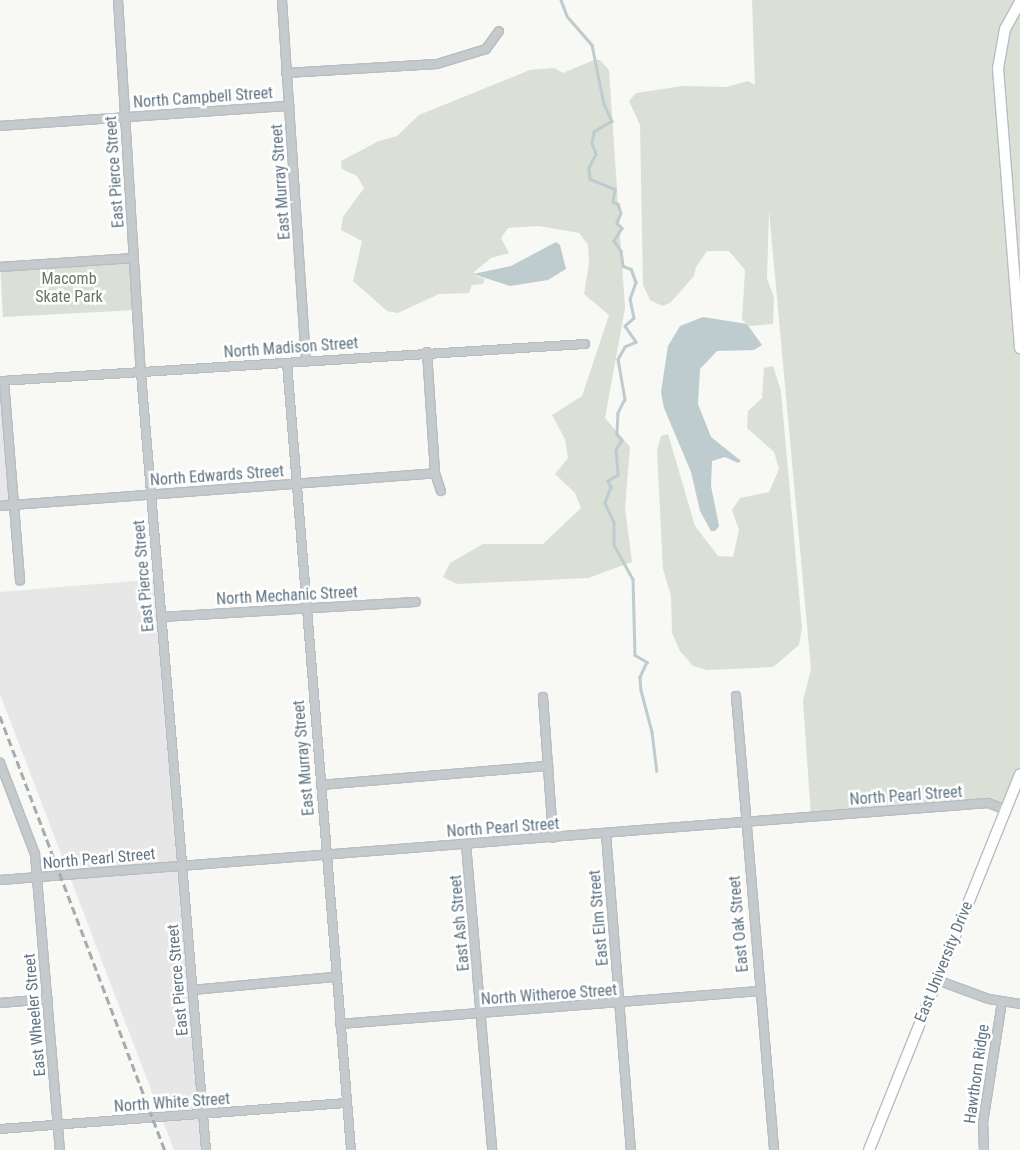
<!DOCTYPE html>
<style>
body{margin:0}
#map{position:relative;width:1020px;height:1150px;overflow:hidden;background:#f8f8f5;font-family:"Roboto Condensed",sans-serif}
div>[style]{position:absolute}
.built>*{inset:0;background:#e6e7e6}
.green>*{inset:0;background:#dae0d5;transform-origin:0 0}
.water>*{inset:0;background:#becbcf}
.stream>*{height:2.5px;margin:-1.25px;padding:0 1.25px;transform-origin:1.25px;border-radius:1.25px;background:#becbcf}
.roads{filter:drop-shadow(1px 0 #b7bdc2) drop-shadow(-1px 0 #b7bdc2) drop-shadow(0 1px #b7bdc2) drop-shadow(0 -1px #b7bdc2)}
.minor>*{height:8px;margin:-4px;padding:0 4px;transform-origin:4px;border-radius:4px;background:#c5cacd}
.secondary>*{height:10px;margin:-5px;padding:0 5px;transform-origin:5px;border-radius:5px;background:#fff}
.rail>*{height:2.5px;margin-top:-1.25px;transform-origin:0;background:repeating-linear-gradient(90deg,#a5adb2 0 8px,transparent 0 12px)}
span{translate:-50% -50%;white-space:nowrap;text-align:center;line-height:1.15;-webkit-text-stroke:5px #fff;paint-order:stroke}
.street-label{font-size:16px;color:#607583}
.park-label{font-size:16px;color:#667a60}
</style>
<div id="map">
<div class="built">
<div style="clip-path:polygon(0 381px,4px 381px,14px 505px,0 506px)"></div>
<div style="clip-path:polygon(158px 579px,206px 1150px,174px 1150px,0 694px,0 592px)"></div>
</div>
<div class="green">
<div style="clip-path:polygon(752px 0,1020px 0,1020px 774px,1006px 810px,994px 805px,811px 816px,803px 701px,811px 669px,769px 211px,767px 279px,774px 297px,773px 324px,750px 326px,742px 320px,745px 270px,729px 251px,707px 251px,696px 267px,694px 276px,670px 303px,662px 306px,650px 300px,643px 285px,640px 125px,629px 101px,636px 93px,683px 86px,727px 87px,748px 81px,755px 85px)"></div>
<div style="clip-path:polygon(594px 60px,600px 60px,609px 70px,625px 308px,605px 418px,630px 447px,625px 508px,632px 562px,588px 578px,457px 584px,443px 577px,450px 563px,483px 544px,543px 544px,581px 508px,575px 493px,555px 474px,568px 458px,565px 439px,552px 415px,582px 396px,609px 315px,584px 294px,589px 263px,588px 245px,579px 233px,539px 226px,508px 228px,501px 238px,509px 253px,491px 258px,474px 272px,474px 275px,485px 279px,483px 284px,472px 285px,469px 293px,439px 294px,398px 313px,387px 311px,353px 281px,362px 241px,341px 230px,343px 217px,364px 188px,357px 176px,342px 169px,341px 161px,379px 141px,397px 136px,419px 115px,530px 70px,554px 68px,563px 73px)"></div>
<div style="left:134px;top:258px;width:52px;height:134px;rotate:87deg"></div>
<div style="clip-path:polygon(773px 366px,781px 391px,802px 628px,799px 645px,773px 667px,707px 670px,693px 666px,680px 651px,672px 633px,671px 596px,663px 569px,657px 451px,661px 436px,668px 434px,695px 526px,718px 556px,733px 557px,739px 530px,732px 510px,740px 498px,769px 492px,779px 469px,774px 452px,747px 428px,748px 411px,762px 398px,764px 368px)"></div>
</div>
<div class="water">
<div style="clip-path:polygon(556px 242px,560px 245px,566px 269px,548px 280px,510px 286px,473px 274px,511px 266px)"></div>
<div style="clip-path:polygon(703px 317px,747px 324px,762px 345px,754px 350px,717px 351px,700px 369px,698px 404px,711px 437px,741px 461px,738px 463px,725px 457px,712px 461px,711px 486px,719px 526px,715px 531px,711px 531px,700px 511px,691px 472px,664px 408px,661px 392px,668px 346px,680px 326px)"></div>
</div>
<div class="stream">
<div style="left:561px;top:0;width:17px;rotate:69deg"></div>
<div style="left:567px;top:16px;width:38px;rotate:49deg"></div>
<div style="left:592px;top:45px;width:60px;rotate:78.5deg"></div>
<div style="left:604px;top:104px;width:19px;rotate:65deg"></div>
<div style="left:612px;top:121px;width:21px;rotate:149deg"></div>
<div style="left:594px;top:132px;width:11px;rotate:100deg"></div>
<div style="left:592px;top:143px;width:12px;rotate:70deg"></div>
<div style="left:596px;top:154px;width:16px;rotate:117deg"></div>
<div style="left:589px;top:168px;width:11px;rotate:85deg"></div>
<div style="left:590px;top:179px;width:27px;rotate:22deg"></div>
<div style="left:615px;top:189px;width:13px;rotate:99deg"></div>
<div style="left:613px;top:202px;width:5px;rotate:22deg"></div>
<div style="left:618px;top:204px;width:9px;rotate:72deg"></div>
<div style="left:621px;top:213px;width:11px;rotate:112deg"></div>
<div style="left:617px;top:223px;width:7px;rotate:45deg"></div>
<div style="left:622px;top:228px;width:15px;rotate:122deg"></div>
<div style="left:614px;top:241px;width:12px;rotate:55deg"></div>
<div style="left:621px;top:251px;width:15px;rotate:82deg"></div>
<div style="left:623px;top:266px;width:9px;rotate:21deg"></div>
<div style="left:631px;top:269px;width:14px;rotate:69deg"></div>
<div style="left:636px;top:282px;width:18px;rotate:109deg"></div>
<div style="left:630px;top:299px;width:19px;rotate:78deg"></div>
<div style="left:634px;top:318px;width:12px;rotate:138deg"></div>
<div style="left:625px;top:326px;width:19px;rotate:55deg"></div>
<div style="left:636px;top:342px;width:12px;rotate:156deg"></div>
<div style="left:625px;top:347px;width:14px;rotate:120deg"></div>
<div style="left:618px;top:359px;width:41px;rotate:80.1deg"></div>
<div style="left:625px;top:399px;width:16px;rotate:117deg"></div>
<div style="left:618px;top:413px;width:21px;rotate:93deg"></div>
<div style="left:617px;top:434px;width:8px;rotate:50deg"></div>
<div style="left:622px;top:440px;width:12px;rotate:121deg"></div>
<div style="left:616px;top:450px;width:25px;rotate:85deg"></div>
<div style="left:618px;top:475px;width:12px;rotate:149deg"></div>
<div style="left:608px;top:481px;width:7px;rotate:63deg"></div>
<div style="left:611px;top:487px;width:17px;rotate:111deg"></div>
<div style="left:605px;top:503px;width:21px;rotate:65deg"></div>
<div style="left:614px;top:522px;width:23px;rotate:90deg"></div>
<div style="left:614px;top:545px;width:39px;rotate:61deg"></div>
<div style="left:633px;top:579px;width:76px;rotate:88.5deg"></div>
<div style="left:635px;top:655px;width:14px;rotate:30deg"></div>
<div style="left:647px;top:662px;width:17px;rotate:115deg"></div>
<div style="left:640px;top:677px;width:13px;rotate:86deg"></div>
<div style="left:641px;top:690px;width:43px;rotate:75.3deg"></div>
<div style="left:652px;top:732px;width:39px;rotate:83deg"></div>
</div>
<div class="roads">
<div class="minor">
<div style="left:118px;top:0;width:374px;rotate:86.5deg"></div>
<div style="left:141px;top:373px;width:780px;rotate:85.22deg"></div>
<div style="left:282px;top:0;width:362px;rotate:86.2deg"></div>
<div style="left:286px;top:73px;width:151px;rotate:-3.4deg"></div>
<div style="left:437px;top:64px;width:51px;rotate:-17deg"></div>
<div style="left:486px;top:49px;width:22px;rotate:-54deg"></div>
<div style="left:0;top:126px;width:290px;rotate:-4deg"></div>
<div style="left:0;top:267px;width:134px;rotate:-3.8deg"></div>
<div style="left:427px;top:352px;width:121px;rotate:86.2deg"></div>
<div style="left:435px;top:473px;width:19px;rotate:72deg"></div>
<div style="left:287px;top:363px;width:790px;rotate:85.35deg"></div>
<div style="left:0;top:381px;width:586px;rotate:-3.62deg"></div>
<div style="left:4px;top:381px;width:200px;rotate:85.4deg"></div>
<div style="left:0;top:506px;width:436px;rotate:-4.3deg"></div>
<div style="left:161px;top:617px;width:255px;rotate:-3.4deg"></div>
<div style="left:736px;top:696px;width:456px;rotate:85.2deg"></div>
<div style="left:543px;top:697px;width:141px;rotate:85.9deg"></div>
<div style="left:0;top:763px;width:97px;rotate:69deg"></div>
<div style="left:35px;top:854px;width:297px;rotate:85.2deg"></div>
<div style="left:321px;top:785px;width:228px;rotate:-4.8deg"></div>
<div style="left:606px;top:834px;width:317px;rotate:85.5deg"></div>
<div style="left:466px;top:844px;width:307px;rotate:85.1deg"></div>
<div style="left:0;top:880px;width:991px;rotate:-4.46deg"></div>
<div style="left:988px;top:803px;width:19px;rotate:21deg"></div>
<div style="left:937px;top:980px;width:55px;rotate:20.1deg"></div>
<div style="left:989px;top:999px;width:31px;rotate:9deg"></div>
<div style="left:192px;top:990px;width:145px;rotate:-5.2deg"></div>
<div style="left:0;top:1003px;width:48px;rotate:-4.8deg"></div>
<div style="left:340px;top:1024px;width:420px;rotate:-4.5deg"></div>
<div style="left:0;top:1129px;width:348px;rotate:-4.3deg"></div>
<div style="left:984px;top:1150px;width:27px;rotate:-92deg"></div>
<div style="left:983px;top:1123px;width:122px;rotate:-81.1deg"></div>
</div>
<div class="secondary">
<div style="left:1020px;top:2px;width:31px;rotate:119deg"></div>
<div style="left:1005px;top:29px;width:40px;rotate:100deg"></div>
<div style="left:998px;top:68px;width:281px;rotate:85.5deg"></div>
<div style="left:869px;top:1150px;width:405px;rotate:-68.1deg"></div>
</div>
</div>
<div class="rail">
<div style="left:0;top:716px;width:464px;rotate:69.2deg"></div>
</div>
<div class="street-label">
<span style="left:203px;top:98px;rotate:-4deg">North Campbell Street</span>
<span style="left:115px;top:172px;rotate:-94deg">East Pierce Street</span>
<span style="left:281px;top:182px;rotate:-94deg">East Murray Street</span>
<span style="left:291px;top:348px;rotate:-4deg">North Madison Street</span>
<span style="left:217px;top:476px;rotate:-4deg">North Edwards Street</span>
<span style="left:144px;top:576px;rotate:-95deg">East Pierce Street</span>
<span style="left:287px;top:596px;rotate:-3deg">North Mechanic Street</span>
<span style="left:304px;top:758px;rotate:-95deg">East Murray Street</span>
<span style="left:906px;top:796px;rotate:-4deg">North Pearl Street</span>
<span style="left:503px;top:828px;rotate:-4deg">North Pearl Street</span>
<span style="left:99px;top:859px;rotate:-5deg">North Pearl Street</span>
<span style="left:599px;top:918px;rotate:-95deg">East Elm Street</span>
<span style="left:460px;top:923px;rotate:-95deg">East Ash Street</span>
<span style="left:739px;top:924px;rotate:-95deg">East Oak Street</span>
<span style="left:944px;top:962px;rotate:-68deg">East University Drive</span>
<span style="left:178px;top:980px;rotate:-95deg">East Pierce Street</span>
<span style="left:549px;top:995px;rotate:-4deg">North Witheroe Street</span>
<span style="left:35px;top:1015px;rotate:-95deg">East Wheeler Street</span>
<span style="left:977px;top:1074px;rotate:-82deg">Hawthorn Ridge</span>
<span style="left:172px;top:1103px;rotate:-4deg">North White Street</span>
</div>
<div class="park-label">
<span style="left:69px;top:288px">Macomb<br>Skate Park</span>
</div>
</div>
